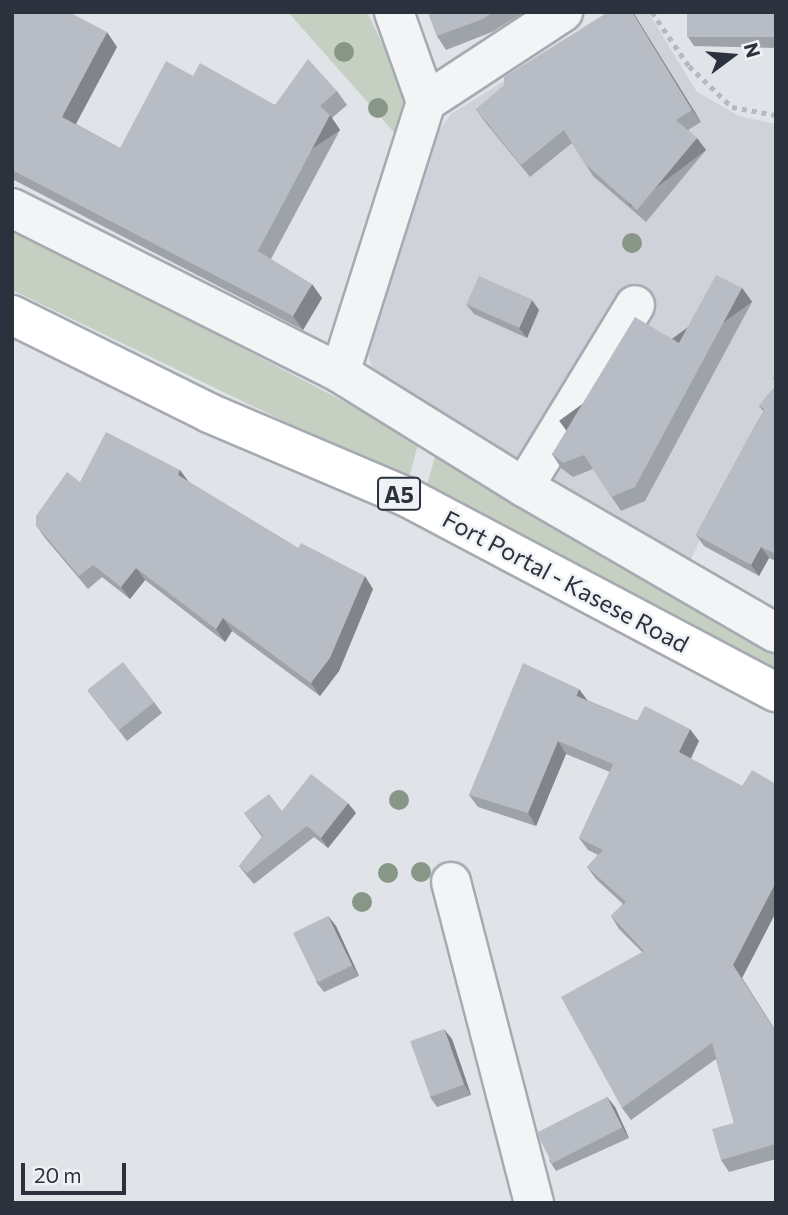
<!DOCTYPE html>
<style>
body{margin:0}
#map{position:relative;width:788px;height:1215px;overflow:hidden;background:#e0e3e7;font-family:Commissioner,sans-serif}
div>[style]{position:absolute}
.built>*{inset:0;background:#cfd2d9}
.green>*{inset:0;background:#c6d0c2}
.path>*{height:4.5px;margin-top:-2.25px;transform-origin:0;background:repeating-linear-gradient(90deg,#b6babe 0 5px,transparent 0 10px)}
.roads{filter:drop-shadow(2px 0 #a6aab1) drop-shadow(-2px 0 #a6aab1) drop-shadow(0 2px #a6aab1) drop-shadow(0 -2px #a6aab1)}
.minor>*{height:38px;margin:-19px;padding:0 19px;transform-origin:19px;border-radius:19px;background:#f2f4f6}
.highway>*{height:38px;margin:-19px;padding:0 19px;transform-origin:19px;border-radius:19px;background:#fff}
.trees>*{width:20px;height:20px;margin:-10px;border-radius:50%;background:#879687}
.wall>*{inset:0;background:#9ea2a9}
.shaded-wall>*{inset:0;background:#818489;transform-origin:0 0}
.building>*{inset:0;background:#b8bcc4;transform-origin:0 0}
span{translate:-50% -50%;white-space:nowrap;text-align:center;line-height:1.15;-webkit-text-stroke:5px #eff2f5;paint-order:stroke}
.shield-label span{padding:2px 5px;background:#eff2f5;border:2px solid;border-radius:5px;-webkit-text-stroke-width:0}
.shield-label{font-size:23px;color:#2b313d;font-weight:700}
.street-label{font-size:24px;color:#2b313d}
.frame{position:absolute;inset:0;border:14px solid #2b313d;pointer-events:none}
.north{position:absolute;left:697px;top:21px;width:70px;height:70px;-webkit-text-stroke:5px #eff2f5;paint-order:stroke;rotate:74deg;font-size:19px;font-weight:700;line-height:28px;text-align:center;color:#2b313d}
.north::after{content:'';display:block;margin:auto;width:24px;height:32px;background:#2b313d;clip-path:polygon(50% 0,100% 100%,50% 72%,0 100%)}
.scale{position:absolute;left:21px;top:1163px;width:105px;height:32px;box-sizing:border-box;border:4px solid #2b313d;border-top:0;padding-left:9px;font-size:21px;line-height:24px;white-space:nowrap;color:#2b313d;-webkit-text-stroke:5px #eff2f5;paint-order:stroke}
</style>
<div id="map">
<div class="built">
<div style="clip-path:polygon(615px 12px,648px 12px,697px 92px,739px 116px,776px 124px,776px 381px,690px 561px,519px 464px,373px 371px,364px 340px,429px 144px,451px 114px)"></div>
</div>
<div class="green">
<div style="clip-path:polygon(288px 12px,367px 12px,397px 74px,406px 107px,399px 138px)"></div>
<div style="clip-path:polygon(12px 227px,419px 441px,408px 481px,12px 290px)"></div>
<div style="clip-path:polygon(436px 453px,776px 653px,776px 670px,426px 488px)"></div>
</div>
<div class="path">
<div style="left:652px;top:12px;width:65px;rotate:55.6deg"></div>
<div style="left:689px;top:66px;width:59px;rotate:43.6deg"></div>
<div style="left:732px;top:107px;width:45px;rotate:10.3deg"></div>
</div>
<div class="roads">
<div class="minor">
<div style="left:426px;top:102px;width:164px;rotate:-33.3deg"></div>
<div style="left:12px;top:208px;width:367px;rotate:26.7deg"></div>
<div style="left:340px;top:373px;width:216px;rotate:31.8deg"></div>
<div style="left:524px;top:487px;width:291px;rotate:30.1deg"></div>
<div style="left:340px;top:373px;width:284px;rotate:-72.4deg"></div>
<div style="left:426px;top:102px;width:96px;rotate:-109.6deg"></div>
<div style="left:524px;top:487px;width:213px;rotate:-58.6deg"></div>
<div style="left:451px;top:882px;width:332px;rotate:75.5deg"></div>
</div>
<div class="highway">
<div style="left:12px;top:315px;width:220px;rotate:26.4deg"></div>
<div style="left:209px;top:413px;width:215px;rotate:23deg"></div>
<div style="left:407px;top:497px;width:417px;rotate:27.9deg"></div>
</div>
</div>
<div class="trees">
<div style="left:344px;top:52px"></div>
<div style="left:378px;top:108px"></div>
<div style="left:632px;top:243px"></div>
<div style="left:399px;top:800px"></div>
<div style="left:421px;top:872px"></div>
<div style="left:388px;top:873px"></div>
<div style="left:362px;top:902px"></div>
</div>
<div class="wall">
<div style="clip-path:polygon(12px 12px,117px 47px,76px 124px,120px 148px,193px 76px,275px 105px,337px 91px,347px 105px,332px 118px,340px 130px,271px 259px,322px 298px,303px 330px,14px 180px,12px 183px)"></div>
<div style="clip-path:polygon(428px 12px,524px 12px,492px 32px,446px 50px,437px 36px)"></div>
<div style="clip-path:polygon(633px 12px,701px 122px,688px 130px,706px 150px,646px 222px,593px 176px,572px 143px,530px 177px,485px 122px,476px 109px)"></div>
<div style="clip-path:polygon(776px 12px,776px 48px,694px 46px,688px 37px)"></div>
<div style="clip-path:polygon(742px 288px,752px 302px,645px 501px,621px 511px,593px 469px,573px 477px,561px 468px,552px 454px)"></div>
<div style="clip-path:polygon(466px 304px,539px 310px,527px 338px,474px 314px)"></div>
<div style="clip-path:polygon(776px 385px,776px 561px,769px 558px,759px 576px,704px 546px,696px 535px,763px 411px,759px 406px)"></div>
<div style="clip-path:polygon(180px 470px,189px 482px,298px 548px,373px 589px,339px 671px,320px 696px,232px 631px,225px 642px,145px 580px,130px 599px,102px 577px,88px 589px,45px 538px,36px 525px,80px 482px)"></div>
<div style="clip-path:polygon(88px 691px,154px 702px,162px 713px,127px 741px)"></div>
<div style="clip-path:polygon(587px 700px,637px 721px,699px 741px,691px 759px,742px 786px,776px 784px,776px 912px,742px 978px,776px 1031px,776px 1159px,729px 1172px,721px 1160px,734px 1123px,716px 1059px,631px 1120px,622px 1108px,642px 952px,619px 929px,611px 916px,623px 904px,596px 879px,587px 867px,598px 855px,588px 850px,579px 838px,610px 772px,566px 754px,536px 826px,478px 807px,469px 795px)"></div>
<div style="clip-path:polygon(282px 811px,356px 813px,328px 848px,314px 837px,254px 884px,247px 876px,239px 866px,262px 837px,244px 813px)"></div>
<div style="clip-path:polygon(328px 916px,336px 926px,359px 976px,324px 992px,316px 982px)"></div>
<div style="clip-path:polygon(452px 1039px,471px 1095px,437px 1107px,430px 1097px)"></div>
<div style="clip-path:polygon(607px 1097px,615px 1107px,629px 1138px,556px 1171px,549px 1160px)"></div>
</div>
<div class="shaded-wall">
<div style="clip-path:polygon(632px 12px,634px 14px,701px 122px,692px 110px)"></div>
<div style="clip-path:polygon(107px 32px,117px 47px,72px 131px,62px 117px)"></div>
<div style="left:330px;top:115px;width:18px;height:154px;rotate:56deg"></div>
<div style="left:697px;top:138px;width:15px;height:94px;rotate:53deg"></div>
<div style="clip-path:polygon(312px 284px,322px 298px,303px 330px,293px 316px)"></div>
<div style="left:742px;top:288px;width:17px;height:226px;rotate:54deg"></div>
<div style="clip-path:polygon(532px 300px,539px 310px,527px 338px,519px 328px)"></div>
<div style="clip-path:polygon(180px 470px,189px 483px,178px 475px)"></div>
<div style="clip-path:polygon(761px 547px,769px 558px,759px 576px,751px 565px)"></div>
<div style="clip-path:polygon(136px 568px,145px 580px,130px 599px,121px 587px)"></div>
<div style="clip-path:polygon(365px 576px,373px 589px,339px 671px,320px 696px,311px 683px)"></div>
<div style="clip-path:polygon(223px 618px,232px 631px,225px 642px,216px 629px)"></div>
<div style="clip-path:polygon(579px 689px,588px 701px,576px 696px)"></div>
<div style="clip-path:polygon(690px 729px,699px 741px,687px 765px,679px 752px)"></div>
<div style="clip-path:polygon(558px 741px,566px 754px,536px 826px,528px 813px)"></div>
<div style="clip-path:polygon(348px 803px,356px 813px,328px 848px,321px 838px)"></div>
<div style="clip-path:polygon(776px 882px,776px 912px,742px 978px,776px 1032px,733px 965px)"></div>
<div style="clip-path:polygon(328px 916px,336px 926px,359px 976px,352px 965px)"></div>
<div style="clip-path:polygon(444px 1029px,452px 1039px,471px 1095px,464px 1084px)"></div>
<div style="clip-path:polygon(607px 1097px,615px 1107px,629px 1138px,622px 1127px)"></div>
</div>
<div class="building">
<div style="clip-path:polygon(12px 12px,69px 12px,107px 32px,62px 117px,120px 148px,166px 61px,193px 76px,200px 63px,275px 105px,308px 59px,337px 91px,320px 106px,330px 115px,258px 251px,312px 284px,293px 316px,12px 170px)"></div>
<div style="clip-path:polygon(428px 12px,493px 12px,483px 19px,437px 36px)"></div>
<div style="clip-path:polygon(608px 12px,632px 12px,692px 110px,676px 120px,697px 138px,637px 210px,584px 163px,564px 130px,521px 165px,476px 109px,504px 85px,504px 77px)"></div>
<div style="left:687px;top:12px;width:89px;height:25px"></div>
<div style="clip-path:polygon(716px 275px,742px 288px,635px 487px,611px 497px,584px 455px,563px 463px,552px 454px,635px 317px,679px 343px)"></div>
<div style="left:479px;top:276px;width:58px;height:31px;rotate:24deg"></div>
<div style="clip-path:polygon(776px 374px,776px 382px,772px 379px)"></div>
<div style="clip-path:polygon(776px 385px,776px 554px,761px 547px,751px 565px,696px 535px,764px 409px,759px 406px)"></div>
<div style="clip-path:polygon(106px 432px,180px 470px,178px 475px,298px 548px,301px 543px,365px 576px,330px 658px,311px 683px,223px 618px,216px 629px,136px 568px,121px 587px,93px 565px,79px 576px,36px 525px,36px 516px,67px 472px,80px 482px)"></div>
<div style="left:123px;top:662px;width:51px;height:45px;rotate:52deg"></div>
<div style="clip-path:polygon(523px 663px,579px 689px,576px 696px,637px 721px,645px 706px,690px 729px,679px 752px,742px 786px,752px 770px,776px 784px,776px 882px,733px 965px,776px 1032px,776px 1144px,721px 1160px,712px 1129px,734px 1123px,712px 1043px,622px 1108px,561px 997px,644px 951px,611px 916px,626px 902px,587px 867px,603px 850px,579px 838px,613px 764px,558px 741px,528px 813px,469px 795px)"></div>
<div style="clip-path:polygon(311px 774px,348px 803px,321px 838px,307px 826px,247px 873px,239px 866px,263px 836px,244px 813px,269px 794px,282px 811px)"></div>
<div style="left:328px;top:916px;width:55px;height:39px;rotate:64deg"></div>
<div style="left:444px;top:1029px;width:59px;height:36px;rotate:70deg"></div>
<div style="left:607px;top:1097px;width:34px;height:79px;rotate:63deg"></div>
</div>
<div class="shield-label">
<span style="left:399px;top:494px">A5</span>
</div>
<div class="street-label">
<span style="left:566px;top:581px;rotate:28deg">Fort Portal - Kasese Road</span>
</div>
<div class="frame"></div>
<div class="north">N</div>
<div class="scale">20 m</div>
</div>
